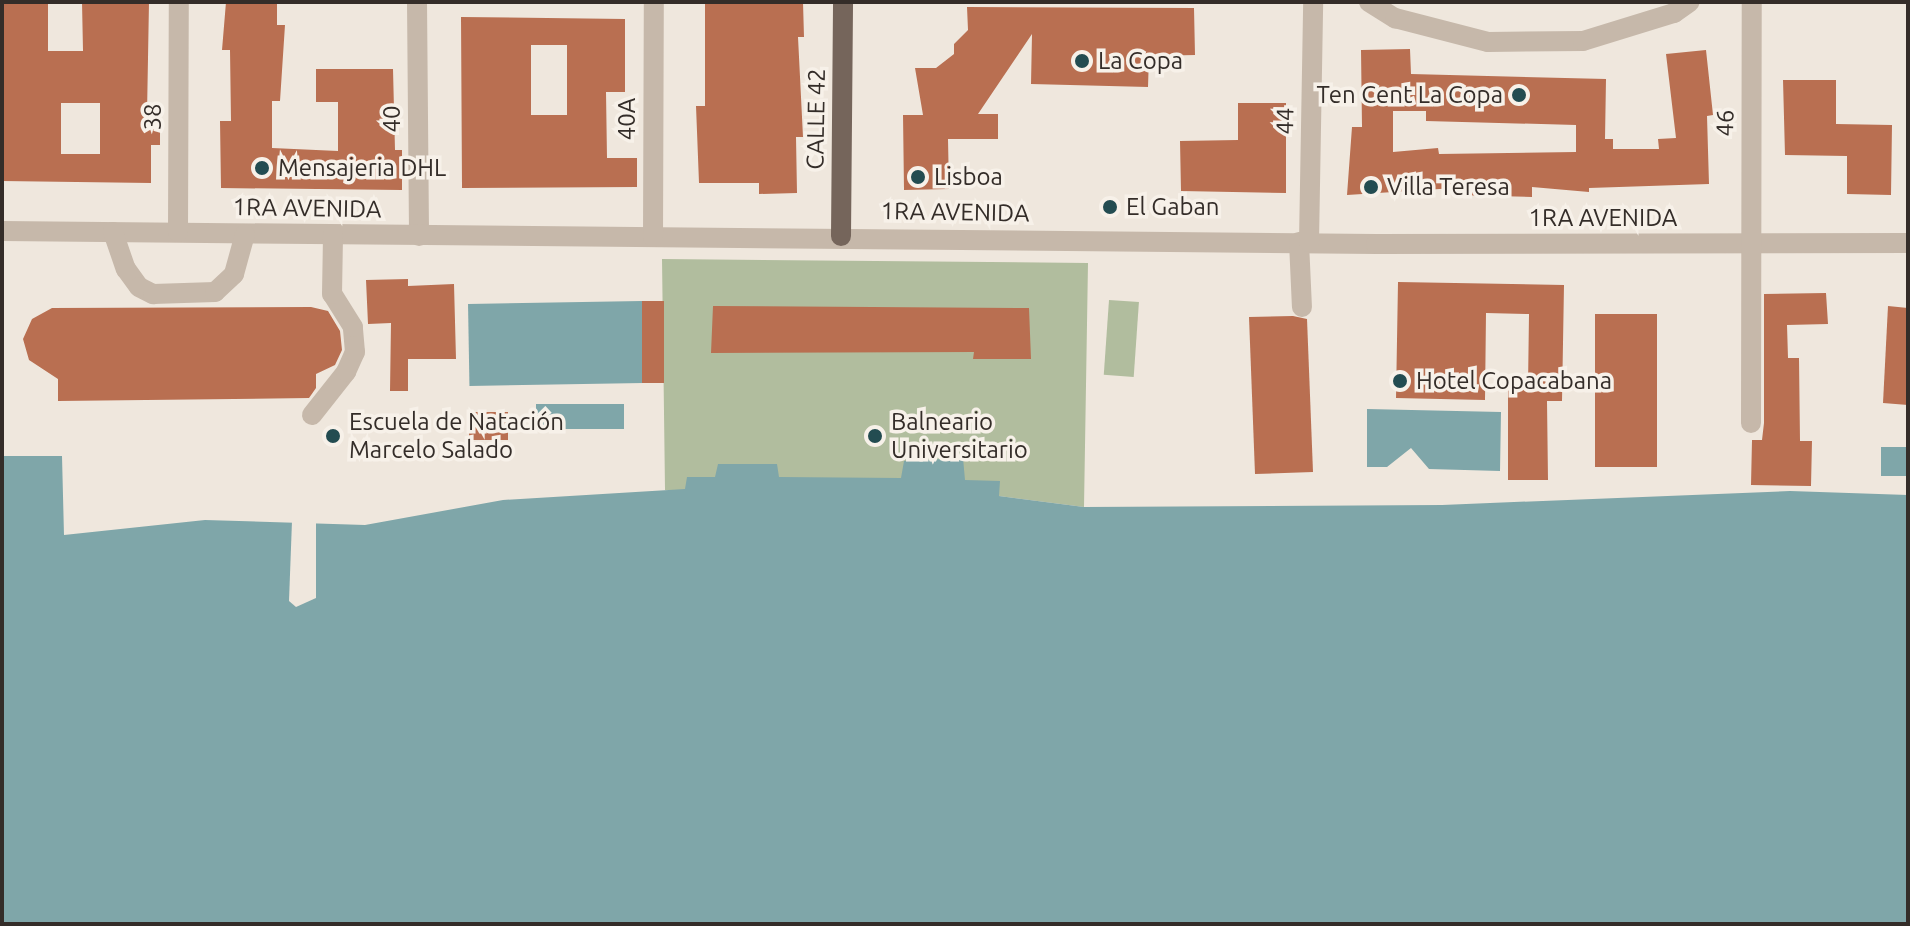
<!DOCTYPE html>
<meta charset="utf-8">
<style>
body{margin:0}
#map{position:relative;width:1910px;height:926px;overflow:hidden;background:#efe7dd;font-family:Ubuntu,sans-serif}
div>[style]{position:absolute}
.green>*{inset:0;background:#b1bd9e;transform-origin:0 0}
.water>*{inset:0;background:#7fa6a9;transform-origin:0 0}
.pier>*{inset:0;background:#efe7dd}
.building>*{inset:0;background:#b96f51;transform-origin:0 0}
.minor>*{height:20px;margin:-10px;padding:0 10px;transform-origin:10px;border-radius:10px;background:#c6b8aa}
.major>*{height:20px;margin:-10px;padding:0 10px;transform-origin:10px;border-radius:10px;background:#75655b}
.dots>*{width:22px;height:22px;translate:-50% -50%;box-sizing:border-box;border:4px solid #f7f1e9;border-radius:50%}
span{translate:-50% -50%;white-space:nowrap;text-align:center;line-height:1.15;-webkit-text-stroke:7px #f7f1e9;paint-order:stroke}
.poi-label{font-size:24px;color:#342d29}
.left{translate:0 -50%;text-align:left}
.right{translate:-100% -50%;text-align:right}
.street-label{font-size:24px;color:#342d29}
.frame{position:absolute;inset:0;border:4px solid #342d29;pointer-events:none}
</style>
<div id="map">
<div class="green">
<div style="clip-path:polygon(662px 259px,1088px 263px,1084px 507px,999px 496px,665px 490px)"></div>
<div style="left:1109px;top:300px;width:30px;height:75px;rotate:4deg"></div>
</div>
<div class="water">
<div style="left:642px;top:301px;width:82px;height:174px;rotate:89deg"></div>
<div style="left:536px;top:404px;width:88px;height:25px"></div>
<div style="clip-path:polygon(1367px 409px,1501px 412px,1500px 471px,1429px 469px,1411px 448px,1387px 467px,1367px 467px)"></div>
<div style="left:1881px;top:447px;width:27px;height:29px"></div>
<div style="clip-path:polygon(2px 456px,62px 456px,64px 535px,205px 520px,365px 525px,503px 500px,685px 489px,687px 477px,715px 477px,718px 464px,777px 464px,779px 477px,901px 478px,904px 461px,963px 458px,965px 480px,1000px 481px,999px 496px,1084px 507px,1442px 505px,1790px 491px,1908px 495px,1908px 924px,2px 924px)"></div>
</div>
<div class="pier">
<div style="clip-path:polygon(292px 521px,316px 523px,316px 598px,296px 607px,289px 601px)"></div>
</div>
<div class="building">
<div style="clip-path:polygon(evenodd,2px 2px,48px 2px,48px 51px,83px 51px,82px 2px,149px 2px,147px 114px,160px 114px,160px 145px,151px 145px,151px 183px,2px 181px,2px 2px,61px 103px,100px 103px,100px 154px,61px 154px,61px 103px)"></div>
<div style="clip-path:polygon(226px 2px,277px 2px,277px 25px,285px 25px,280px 101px,272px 101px,272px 148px,338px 151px,338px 102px,316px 102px,316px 69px,393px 69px,395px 150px,402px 150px,402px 190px,221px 188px,220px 121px,231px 121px,230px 50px,222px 50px)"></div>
<div style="clip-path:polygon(705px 2px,803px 2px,804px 37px,798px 37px,803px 137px,796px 137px,797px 193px,759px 194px,759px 183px,699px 183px,696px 106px,705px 106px)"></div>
<div style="clip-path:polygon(967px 7px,1194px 8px,1195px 55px,1149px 56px,1148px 87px,1031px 84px,1032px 34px,978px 114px,998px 114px,998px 139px,948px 139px,949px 189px,904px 190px,903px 115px,923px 115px,915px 68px,936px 68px,954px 54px,954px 44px,968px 30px)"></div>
<div style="clip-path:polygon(evenodd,461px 17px,625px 19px,625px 92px,606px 92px,607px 158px,637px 158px,637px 187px,462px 188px,461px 17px,531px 45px,567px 45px,567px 115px,531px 115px,531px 45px)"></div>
<div style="clip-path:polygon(evenodd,1410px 49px,1411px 74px,1606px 79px,1605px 139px,1613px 139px,1613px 149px,1659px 149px,1658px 139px,1676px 138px,1666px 54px,1706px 50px,1713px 115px,1707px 116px,1709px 184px,1589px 188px,1589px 192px,1532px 187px,1532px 197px,1455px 195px,1455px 188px,1347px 195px,1352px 127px,1362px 127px,1361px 50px,1410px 49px,1393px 111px,1426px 111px,1426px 121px,1576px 125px,1576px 152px,1439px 154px,1438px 148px,1393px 152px,1393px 111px)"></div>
<div style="clip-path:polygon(1783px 80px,1836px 80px,1836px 124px,1892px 125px,1891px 195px,1847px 194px,1847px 156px,1785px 155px)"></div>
<div style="clip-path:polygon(1238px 103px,1286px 103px,1286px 193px,1181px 191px,1180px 141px,1238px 140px)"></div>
<div style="clip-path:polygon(408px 279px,408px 286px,454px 284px,456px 359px,408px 359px,408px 391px,390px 391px,391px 323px,368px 324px,366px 280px)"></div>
<div style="clip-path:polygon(1398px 282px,1564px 285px,1562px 401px,1547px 401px,1548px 480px,1508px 480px,1508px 385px,1528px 386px,1529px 314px,1486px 313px,1485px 400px,1396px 398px)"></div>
<div style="clip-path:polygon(1826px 293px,1828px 324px,1787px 325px,1788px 358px,1799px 358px,1800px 441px,1812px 441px,1811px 486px,1751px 485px,1752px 440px,1762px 440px,1764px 423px,1764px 294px)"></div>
<div style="left:642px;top:301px;width:22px;height:82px"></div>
<div style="clip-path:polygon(713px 306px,1029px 308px,1031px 359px,973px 359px,974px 352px,711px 353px)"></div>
<div style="clip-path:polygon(1888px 306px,1908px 308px,1908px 405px,1883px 403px)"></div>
<div style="clip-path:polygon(52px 308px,311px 307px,328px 311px,340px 331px,342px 350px,335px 365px,316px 374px,316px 388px,309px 398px,58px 401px,58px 379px,29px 360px,23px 339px,32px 319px)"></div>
<div style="left:1595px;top:314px;width:62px;height:153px"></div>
<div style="clip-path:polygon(1293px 316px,1307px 319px,1313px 472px,1255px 474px,1249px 317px)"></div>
<div style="left:469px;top:412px;width:39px;height:28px"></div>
</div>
<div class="minor">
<div style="left:417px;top:2px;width:234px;rotate:89.5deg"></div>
<div style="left:1369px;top:2px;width:31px;rotate:32deg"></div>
<div style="left:1395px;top:18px;width:96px;rotate:14.5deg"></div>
<div style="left:1488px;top:42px;width:95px;rotate:-0.6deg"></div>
<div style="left:1583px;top:41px;width:95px;rotate:-17.1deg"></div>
<div style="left:1674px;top:13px;width:19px;rotate:-35deg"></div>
<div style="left:2px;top:231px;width:1374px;rotate:0.54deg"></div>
<div style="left:1376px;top:244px;width:532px;rotate:-0.11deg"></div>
<div style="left:113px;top:232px;width:39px;rotate:71deg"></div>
<div style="left:126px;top:269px;width:22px;rotate:54deg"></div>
<div style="left:139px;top:287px;width:16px;rotate:27deg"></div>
<div style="left:153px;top:294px;width:62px;rotate:-1.8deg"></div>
<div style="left:215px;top:292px;width:26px;rotate:-43deg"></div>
<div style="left:234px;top:274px;width:41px;rotate:-74.6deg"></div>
<div style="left:178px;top:232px;width:230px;rotate:-89.8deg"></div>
<div style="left:653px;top:237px;width:235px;rotate:-89.8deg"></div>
<div style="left:1299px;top:242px;width:65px;rotate:87.4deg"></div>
<div style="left:1309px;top:242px;width:240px;rotate:-89deg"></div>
<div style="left:312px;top:415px;width:55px;rotate:-51.7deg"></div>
<div style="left:346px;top:372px;width:22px;rotate:-66deg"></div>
<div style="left:355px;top:352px;width:25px;rotate:-95deg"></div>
<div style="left:353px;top:327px;width:39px;rotate:-122deg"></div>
<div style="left:332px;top:294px;width:59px;rotate:-89deg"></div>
<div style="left:1751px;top:423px;width:421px;rotate:-89.9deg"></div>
</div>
<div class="major">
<div style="left:841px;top:236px;width:234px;rotate:-89.5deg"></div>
</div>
<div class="dots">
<div style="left:1082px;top:61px;background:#234c51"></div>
<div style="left:1519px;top:95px;background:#234c51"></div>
<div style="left:262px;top:168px;background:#234c51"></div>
<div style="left:918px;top:177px;background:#234c51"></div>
<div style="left:1371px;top:187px;background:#234c51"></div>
<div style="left:1110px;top:207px;background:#234c51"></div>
<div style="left:1400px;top:381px;background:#234c51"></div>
<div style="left:333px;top:436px;background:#234c51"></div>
<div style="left:875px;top:436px;background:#234c51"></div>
</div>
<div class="poi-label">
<span class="left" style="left:1098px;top:61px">La Copa</span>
<span class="right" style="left:1503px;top:95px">Ten Cent La Copa</span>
<span class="left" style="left:278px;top:168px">Mensajeria DHL</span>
<span class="left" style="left:934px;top:177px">Lisboa</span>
<span class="left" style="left:1387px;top:187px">Villa Teresa</span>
<span class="left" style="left:1126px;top:207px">El Gaban</span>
<span class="left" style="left:1416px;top:381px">Hotel Copacabana</span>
<span class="left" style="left:349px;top:436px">Escuela de Natación<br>Marcelo Salado</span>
<span class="left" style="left:891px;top:436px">Balneario<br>Universitario</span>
</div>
<div class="street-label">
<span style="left:153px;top:117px;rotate:-90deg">38</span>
<span style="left:392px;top:119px;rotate:-90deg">40</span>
<span style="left:627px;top:119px;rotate:-90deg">40A</span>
<span style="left:816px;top:119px;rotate:-89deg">CALLE 42</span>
<span style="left:1285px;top:121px;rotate:-89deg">44</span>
<span style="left:1725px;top:123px;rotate:-89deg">46</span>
<span style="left:307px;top:208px;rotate:1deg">1RA AVENIDA</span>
<span style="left:955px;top:212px;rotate:1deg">1RA AVENIDA</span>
<span style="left:1603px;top:218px">1RA AVENIDA</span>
</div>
<div class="frame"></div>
</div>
